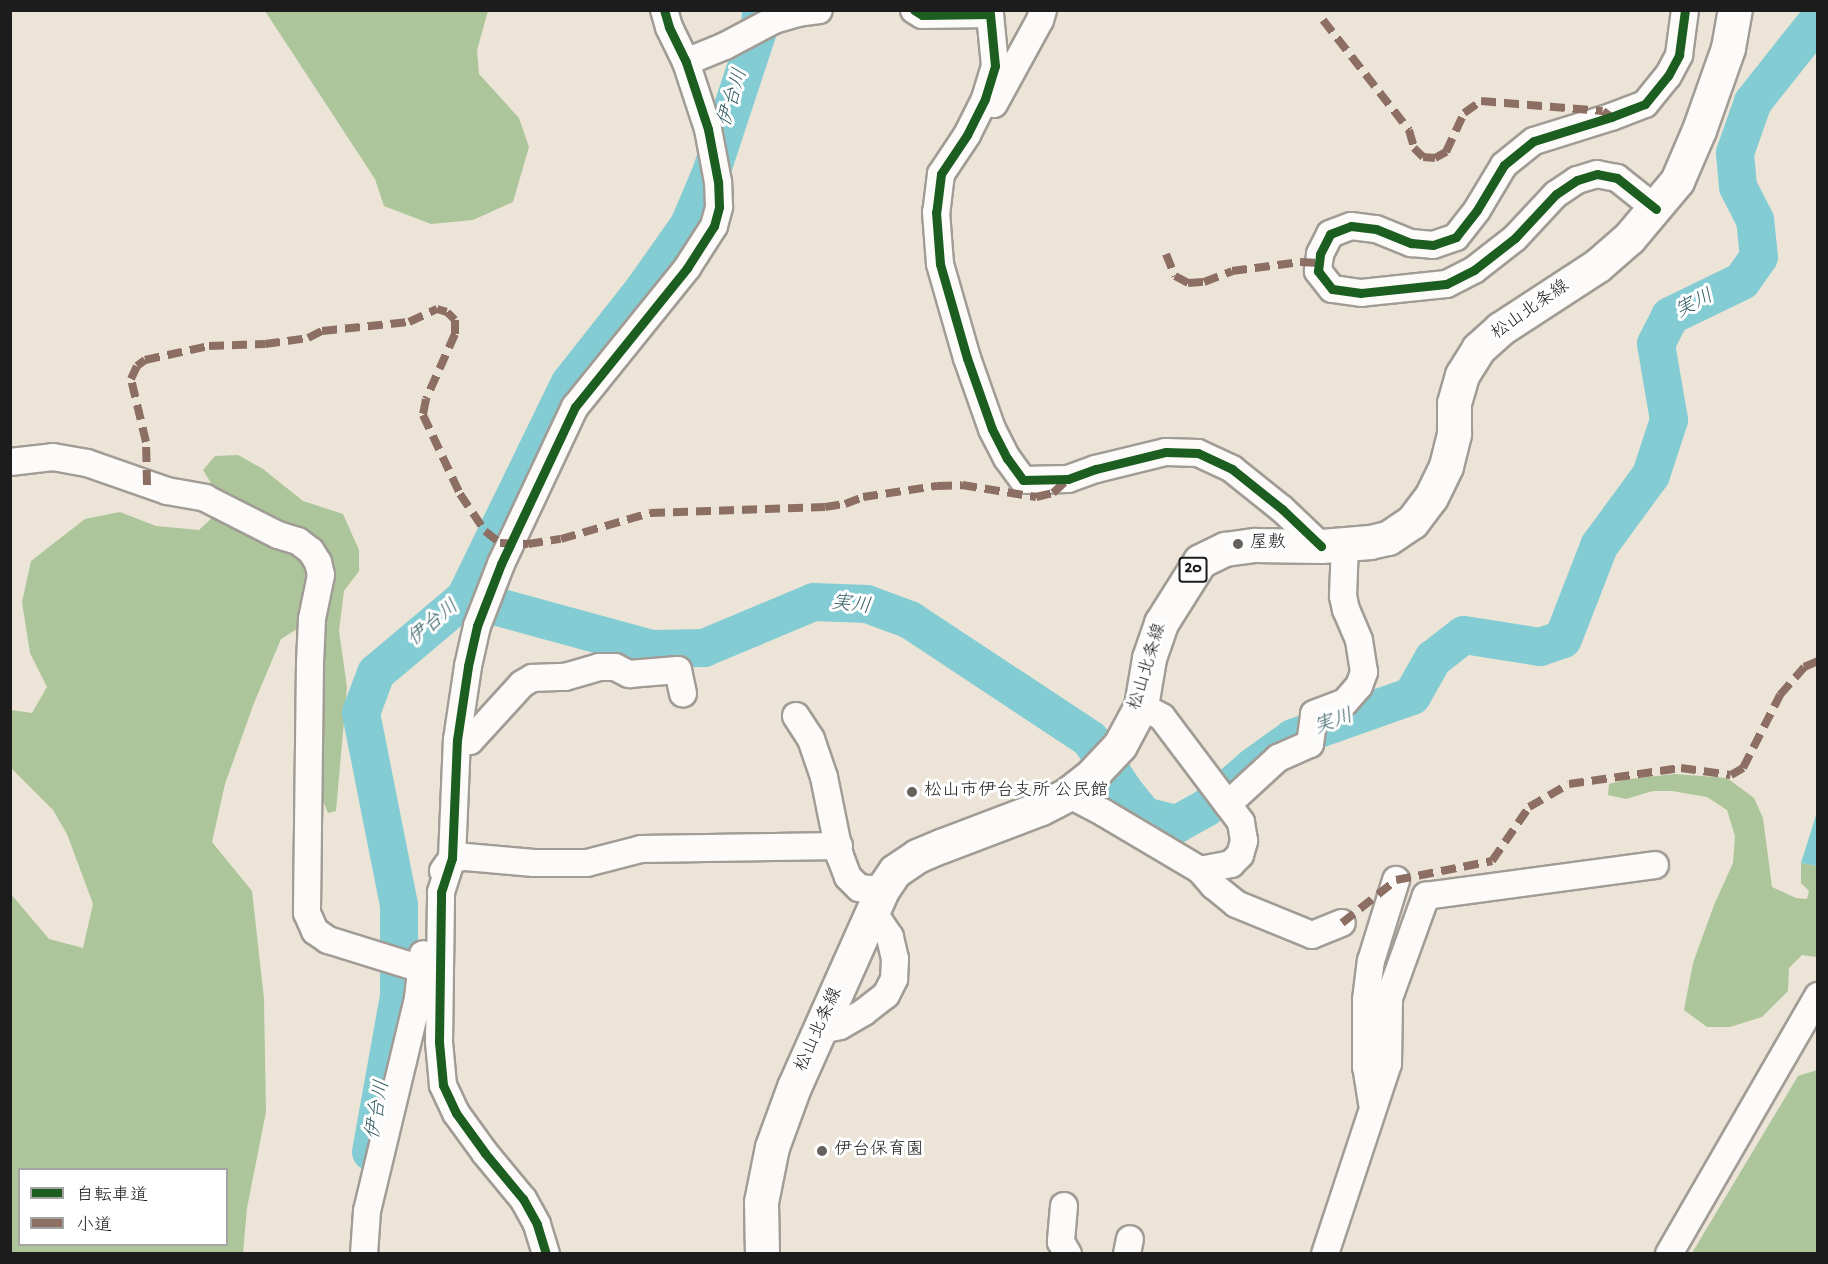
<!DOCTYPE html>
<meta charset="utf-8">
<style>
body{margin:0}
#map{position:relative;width:1828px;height:1264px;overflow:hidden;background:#ece4d7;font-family:"Gochi Hand","Klee One",sans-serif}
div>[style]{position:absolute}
.forest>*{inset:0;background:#acc59a}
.water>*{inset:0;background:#83ccd3}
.river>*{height:38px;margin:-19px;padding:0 19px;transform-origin:19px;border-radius:19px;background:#83ccd3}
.roads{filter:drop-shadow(2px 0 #a19c95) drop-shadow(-2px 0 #a19c95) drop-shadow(0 2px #a19c95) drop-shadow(0 -2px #a19c95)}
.street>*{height:26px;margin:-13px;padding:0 13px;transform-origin:13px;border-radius:13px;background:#fcfbf9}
.primary>*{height:33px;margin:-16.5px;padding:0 16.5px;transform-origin:16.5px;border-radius:16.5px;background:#fcfbf9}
.quiet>*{height:8px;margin-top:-4px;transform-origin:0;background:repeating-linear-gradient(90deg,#8d6e63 0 15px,transparent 0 23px)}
.cycleway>*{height:9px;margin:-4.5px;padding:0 4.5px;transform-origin:4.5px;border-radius:4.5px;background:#1b5e20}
.dots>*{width:16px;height:16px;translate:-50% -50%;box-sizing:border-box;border:3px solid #fff;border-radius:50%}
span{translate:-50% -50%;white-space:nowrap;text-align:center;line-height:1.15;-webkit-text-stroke:6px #fff;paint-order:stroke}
.shield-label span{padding:2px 4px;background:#fff;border:2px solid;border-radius:4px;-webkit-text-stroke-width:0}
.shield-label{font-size:16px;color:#1c1c1c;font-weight:700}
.street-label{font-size:18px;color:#1c1c1c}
.poi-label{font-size:18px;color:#1c1c1c}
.left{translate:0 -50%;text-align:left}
.water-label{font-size:20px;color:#335e64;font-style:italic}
.frame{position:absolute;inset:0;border:12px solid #1c1c1c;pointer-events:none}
.legend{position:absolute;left:18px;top:1168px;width:210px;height:78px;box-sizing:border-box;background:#fff;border:2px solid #a4a4a4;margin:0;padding:8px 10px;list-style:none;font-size:18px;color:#1c1c1c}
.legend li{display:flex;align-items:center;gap:12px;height:30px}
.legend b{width:30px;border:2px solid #a4a4a4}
</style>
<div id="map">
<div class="forest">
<div style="clip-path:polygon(265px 11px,488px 11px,477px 50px,479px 74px,519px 118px,529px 147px,513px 202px,473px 220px,431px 224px,384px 206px,375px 179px)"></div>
<div style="clip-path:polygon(evenodd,238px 455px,263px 469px,303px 501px,343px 514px,359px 550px,359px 571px,344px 591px,339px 631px,347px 687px,336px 811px,328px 813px,322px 798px,317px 629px,305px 624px,281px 639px,254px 703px,225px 784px,212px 842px,252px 891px,264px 999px,266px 1112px,247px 1208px,243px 1253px,11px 1253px,10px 893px,49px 939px,83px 948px,93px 904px,67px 834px,53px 810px,11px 768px,11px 710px,32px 713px,47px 687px,30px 653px,22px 602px,31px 561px,85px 519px,120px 512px,156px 526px,199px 530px,215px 515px,214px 488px,203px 470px,215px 456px,238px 455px,20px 1170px,226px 1170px,226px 1244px,20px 1244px,20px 1170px)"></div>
<div style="clip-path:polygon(1675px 774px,1727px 778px,1754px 798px,1763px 818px,1772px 887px,1796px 898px,1807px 899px,1809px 891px,1801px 883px,1801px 863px,1817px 866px,1817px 957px,1802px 955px,1789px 968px,1788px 991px,1762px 1017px,1730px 1027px,1707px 1027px,1684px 1010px,1693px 963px,1714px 905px,1733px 863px,1735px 836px,1727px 810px,1707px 797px,1672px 791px,1653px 791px,1626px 799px,1608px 795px,1609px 784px,1629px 779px)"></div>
<div style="clip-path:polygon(1817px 1070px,1817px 1253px,1692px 1253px,1798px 1076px)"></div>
</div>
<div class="water">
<div style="clip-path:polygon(1817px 812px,1818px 866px,1817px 866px,1801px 863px)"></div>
</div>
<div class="river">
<div style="left:465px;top:598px;width:193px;rotate:15.3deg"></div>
<div style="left:651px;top:649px;width:53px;rotate:-1.1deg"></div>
<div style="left:704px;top:648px;width:119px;rotate:-22.7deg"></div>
<div style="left:814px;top:602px;width:53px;rotate:2.2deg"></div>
<div style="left:867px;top:604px;width:46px;rotate:20.4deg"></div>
<div style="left:910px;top:620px;width:216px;rotate:33.5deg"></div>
<div style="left:1090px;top:739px;width:62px;rotate:56.8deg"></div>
<div style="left:1124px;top:791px;width:32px;rotate:51deg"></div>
<div style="left:1144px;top:816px;width:34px;rotate:14deg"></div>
<div style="left:1177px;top:824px;width:33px;rotate:-29deg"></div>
<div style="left:1206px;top:808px;width:62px;rotate:-41.1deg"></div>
<div style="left:1253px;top:767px;width:49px;rotate:-35.9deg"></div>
<div style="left:1293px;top:738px;width:126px;rotate:-19.4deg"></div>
<div style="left:1412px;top:696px;width:43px;rotate:-60.4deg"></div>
<div style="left:1433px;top:659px;width:39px;rotate:-38deg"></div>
<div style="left:1464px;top:635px;width:77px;rotate:9deg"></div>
<div style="left:1540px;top:647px;width:24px;rotate:-19deg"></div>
<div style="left:1563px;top:639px;width:100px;rotate:-68.8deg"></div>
<div style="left:1599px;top:546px;width:88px;rotate:-53.8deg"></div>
<div style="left:1651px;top:475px;width:58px;rotate:-71.9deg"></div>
<div style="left:1669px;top:420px;width:77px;rotate:-99.7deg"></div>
<div style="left:1656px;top:344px;width:31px;rotate:-63deg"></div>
<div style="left:1670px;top:316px;width:80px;rotate:-25.9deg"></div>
<div style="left:1742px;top:281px;width:29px;rotate:-55deg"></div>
<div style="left:1759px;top:257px;width:37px;rotate:-96deg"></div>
<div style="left:1755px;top:220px;width:37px;rotate:-117deg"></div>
<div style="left:1738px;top:187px;width:34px;rotate:-95deg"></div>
<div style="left:1735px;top:153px;width:54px;rotate:-70.6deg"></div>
<div style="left:1753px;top:102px;width:105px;rotate:-51.6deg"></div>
<div style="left:371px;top:1152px;width:158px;rotate:-79.8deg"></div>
<div style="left:399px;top:997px;width:92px;rotate:-90deg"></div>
<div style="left:399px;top:905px;width:196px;rotate:-101.2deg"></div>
<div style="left:361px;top:713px;width:43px;rotate:-69.4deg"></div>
<div style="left:376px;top:673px;width:116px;rotate:-40.1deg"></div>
<div style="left:465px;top:598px;width:239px;rotate:-64deg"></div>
<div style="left:570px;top:383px;width:120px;rotate:-51.8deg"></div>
<div style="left:644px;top:289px;width:78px;rotate:-54.9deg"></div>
<div style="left:689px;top:225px;width:56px;rotate:-67.1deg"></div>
<div style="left:711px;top:173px;width:156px;rotate:-71.7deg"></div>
<div style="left:760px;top:25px;width:15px;rotate:-86deg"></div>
</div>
<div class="roads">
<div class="street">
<div style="left:914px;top:10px;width:9px;rotate:32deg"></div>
<div style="left:922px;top:15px;width:68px;rotate:-0.8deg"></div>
<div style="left:990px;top:14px;width:52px;rotate:84.5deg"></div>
<div style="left:995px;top:66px;width:34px;rotate:107deg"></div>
<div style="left:985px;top:99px;width:40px;rotate:116.6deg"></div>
<div style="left:967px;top:135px;width:47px;rotate:123.7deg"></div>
<div style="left:941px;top:174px;width:38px;rotate:97deg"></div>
<div style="left:936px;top:212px;width:52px;rotate:85.6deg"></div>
<div style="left:940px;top:264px;width:98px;rotate:74deg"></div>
<div style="left:967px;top:358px;width:75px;rotate:70.6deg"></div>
<div style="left:992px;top:429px;width:33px;rotate:63deg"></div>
<div style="left:1007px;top:458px;width:27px;rotate:54deg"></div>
<div style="left:1023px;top:480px;width:45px;rotate:-1.3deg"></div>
<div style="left:1068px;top:479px;width:30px;rotate:-20deg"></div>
<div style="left:1096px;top:469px;width:72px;rotate:-13.7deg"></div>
<div style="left:1166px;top:452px;width:32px;rotate:2deg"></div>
<div style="left:1198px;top:453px;width:38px;rotate:25deg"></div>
<div style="left:1232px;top:469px;width:64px;rotate:38.7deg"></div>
<div style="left:1282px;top:509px;width:54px;rotate:43.5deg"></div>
<div style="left:686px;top:62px;width:42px;rotate:-22.3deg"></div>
<div style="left:725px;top:46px;width:55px;rotate:-28deg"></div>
<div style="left:774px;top:20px;width:25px;rotate:-16deg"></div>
<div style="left:798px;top:13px;width:21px;rotate:-8deg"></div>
<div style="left:994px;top:104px;width:96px;rotate:-61.3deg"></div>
<div style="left:1040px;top:20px;width:10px;rotate:-73deg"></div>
<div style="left:1656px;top:209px;width:50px;rotate:-141.5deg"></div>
<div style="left:1617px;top:178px;width:20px;rotate:-169deg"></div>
<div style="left:1597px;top:174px;width:21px;rotate:163deg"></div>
<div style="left:1577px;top:180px;width:25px;rotate:146deg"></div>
<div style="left:1556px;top:194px;width:60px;rotate:133deg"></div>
<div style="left:1515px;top:238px;width:52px;rotate:142deg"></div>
<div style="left:1474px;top:270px;width:31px;rotate:153deg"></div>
<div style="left:1446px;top:284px;width:85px;rotate:174deg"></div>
<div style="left:1361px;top:293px;width:29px;rotate:-172deg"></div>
<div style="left:1332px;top:289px;width:23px;rotate:-128deg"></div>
<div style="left:1318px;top:271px;width:17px;rotate:-83deg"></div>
<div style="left:1320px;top:254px;width:22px;rotate:-63deg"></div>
<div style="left:1330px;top:234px;width:22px;rotate:-21deg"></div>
<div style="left:1351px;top:226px;width:25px;rotate:7deg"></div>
<div style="left:1376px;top:229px;width:38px;rotate:22deg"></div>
<div style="left:1411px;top:243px;width:22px;rotate:5deg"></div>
<div style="left:1433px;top:245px;width:24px;rotate:-19deg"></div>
<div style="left:1456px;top:237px;width:34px;rotate:-52deg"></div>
<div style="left:1477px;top:210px;width:52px;rotate:-59deg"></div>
<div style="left:1504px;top:165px;width:38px;rotate:-39deg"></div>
<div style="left:1534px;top:141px;width:81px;rotate:-17.3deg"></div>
<div style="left:1611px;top:117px;width:36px;rotate:-21deg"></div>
<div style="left:1645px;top:104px;width:36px;rotate:-51deg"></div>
<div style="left:1668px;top:76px;width:24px;rotate:-62deg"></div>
<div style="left:1679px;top:55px;width:45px;rotate:-82.4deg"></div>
<div style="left:10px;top:462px;width:43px;rotate:-6.6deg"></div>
<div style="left:53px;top:457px;width:35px;rotate:10deg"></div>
<div style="left:87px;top:463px;width:85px;rotate:19.3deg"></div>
<div style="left:167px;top:491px;width:39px;rotate:10deg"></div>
<div style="left:205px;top:498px;width:82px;rotate:26.9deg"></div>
<div style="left:278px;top:535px;width:21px;rotate:17deg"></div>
<div style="left:298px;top:541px;width:16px;rotate:38deg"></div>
<div style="left:311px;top:551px;width:13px;rotate:58deg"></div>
<div style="left:318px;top:562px;width:13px;rotate:77deg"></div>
<div style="left:321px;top:575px;width:45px;rotate:101.6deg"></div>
<div style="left:312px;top:619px;width:44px;rotate:92.6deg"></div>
<div style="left:310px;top:663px;width:250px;rotate:90.7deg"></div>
<div style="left:307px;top:913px;width:20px;rotate:66deg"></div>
<div style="left:315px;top:931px;width:16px;rotate:35deg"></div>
<div style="left:328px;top:940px;width:97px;rotate:17.3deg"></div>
<div style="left:796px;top:716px;width:27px;rotate:57deg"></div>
<div style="left:811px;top:739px;width:40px;rotate:71.1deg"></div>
<div style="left:824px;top:777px;width:81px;rotate:78.6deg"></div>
<div style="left:840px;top:856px;width:22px;rotate:69deg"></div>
<div style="left:848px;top:877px;width:16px;rotate:45deg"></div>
<div style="left:859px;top:888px;width:23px;rotate:5deg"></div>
<div style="left:457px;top:740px;width:13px;rotate:4deg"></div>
<div style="left:470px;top:741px;width:77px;rotate:-47.6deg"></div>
<div style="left:522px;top:684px;width:12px;rotate:-31deg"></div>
<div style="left:532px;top:678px;width:33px;rotate:-2deg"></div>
<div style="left:565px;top:677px;width:35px;rotate:-16deg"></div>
<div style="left:599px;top:667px;width:16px"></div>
<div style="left:615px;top:667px;width:16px;rotate:27deg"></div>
<div style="left:629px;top:674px;width:49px;rotate:-4.7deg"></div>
<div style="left:678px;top:670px;width:24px;rotate:78deg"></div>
<div style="left:1068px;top:794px;width:41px;rotate:27.8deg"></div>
<div style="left:1104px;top:813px;width:112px;rotate:30.7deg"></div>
<div style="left:1200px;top:870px;width:32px;rotate:-11deg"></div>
<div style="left:1231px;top:864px;width:13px;rotate:-45deg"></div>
<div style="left:1240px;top:855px;width:15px;rotate:-74deg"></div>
<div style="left:1244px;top:841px;width:19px;rotate:-99deg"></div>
<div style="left:1241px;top:822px;width:131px;rotate:-127deg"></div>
<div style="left:1162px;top:717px;width:24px;rotate:-152deg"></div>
<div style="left:1228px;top:804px;width:68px;rotate:-42.6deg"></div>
<div style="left:1278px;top:758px;width:35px;rotate:-24deg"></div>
<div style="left:1310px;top:744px;width:30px;rotate:-82deg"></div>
<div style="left:1314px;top:714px;width:33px;rotate:-21deg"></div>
<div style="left:1345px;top:702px;width:21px;rotate:-49deg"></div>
<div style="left:1359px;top:686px;width:15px;rotate:-70deg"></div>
<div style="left:1364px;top:672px;width:32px;rotate:-99deg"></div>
<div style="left:1359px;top:640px;width:33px;rotate:-113deg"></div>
<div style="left:1346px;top:610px;width:14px;rotate:-102deg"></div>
<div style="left:1343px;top:596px;width:52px;rotate:-87.8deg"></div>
<div style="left:1200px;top:870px;width:21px;rotate:49deg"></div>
<div style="left:1214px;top:886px;width:28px;rotate:39deg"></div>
<div style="left:1236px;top:904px;width:82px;rotate:22.2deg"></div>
<div style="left:1312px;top:935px;width:32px;rotate:-22deg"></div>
<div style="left:443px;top:871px;width:16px;rotate:-55deg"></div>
<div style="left:452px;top:858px;width:14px;rotate:-4deg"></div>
<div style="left:466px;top:857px;width:68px;rotate:5deg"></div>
<div style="left:534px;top:863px;width:53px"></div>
<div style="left:587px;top:863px;width:56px;rotate:-14.5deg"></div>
<div style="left:641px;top:849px;width:198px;rotate:-0.9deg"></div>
<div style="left:820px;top:1030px;width:20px;rotate:-11deg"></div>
<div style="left:840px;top:1026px;width:28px;rotate:-30deg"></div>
<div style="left:864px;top:1012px;width:28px;rotate:-38deg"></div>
<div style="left:886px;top:995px;width:18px;rotate:-63deg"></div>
<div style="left:894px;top:979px;width:20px;rotate:-87deg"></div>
<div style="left:895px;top:959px;width:23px;rotate:-103deg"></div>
<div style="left:890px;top:937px;width:30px;rotate:-124deg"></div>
<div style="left:1372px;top:1103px;width:36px;rotate:-99deg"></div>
<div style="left:1366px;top:1067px;width:67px;rotate:-90deg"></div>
<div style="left:1366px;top:1000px;width:39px;rotate:-83deg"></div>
<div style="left:1371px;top:961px;width:85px;rotate:-72.8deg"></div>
<div style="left:1064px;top:1206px;width:36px;rotate:95deg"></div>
<div style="left:1061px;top:1242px;width:14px;rotate:60deg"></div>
<div style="left:364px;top:1254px;width:43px;rotate:-86deg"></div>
<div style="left:367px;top:1211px;width:219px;rotate:-76.5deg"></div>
<div style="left:418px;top:998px;width:44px;rotate:-83.5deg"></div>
<div style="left:546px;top:1254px;width:31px;rotate:-107deg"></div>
<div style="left:537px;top:1224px;width:29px;rotate:-119deg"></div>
<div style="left:523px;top:1199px;width:60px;rotate:-129.6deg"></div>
<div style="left:485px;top:1153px;width:49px;rotate:-125.9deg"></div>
<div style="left:456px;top:1113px;width:31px;rotate:-115deg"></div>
<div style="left:443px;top:1085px;width:43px;rotate:-95.3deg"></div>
<div style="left:439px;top:1042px;width:150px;rotate:-89.2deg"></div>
<div style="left:441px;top:892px;width:36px;rotate:-72deg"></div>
<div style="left:452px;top:858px;width:118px;rotate:-87.6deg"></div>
<div style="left:457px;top:740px;width:75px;rotate:-81.5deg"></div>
<div style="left:468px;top:666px;width:41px;rotate:-77.3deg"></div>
<div style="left:477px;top:626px;width:66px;rotate:-68.8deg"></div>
<div style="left:501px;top:564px;width:174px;rotate:-64.8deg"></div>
<div style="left:575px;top:407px;width:179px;rotate:-51.1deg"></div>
<div style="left:687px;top:268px;width:50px;rotate:-57.3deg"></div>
<div style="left:714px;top:226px;width:20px;rotate:-75deg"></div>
<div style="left:719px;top:207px;width:25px;rotate:-92deg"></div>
<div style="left:718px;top:182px;width:54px;rotate:-100.7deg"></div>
<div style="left:708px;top:129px;width:71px;rotate:-108.2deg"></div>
<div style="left:686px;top:62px;width:39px;rotate:-116deg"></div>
<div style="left:669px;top:27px;width:18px;rotate:-106deg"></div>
<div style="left:1127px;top:1254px;width:15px;rotate:-79deg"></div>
<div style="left:1325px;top:1254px;width:200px;rotate:-71.7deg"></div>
<div style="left:1388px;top:1064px;width:66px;rotate:-89.1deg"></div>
<div style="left:1389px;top:998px;width:109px;rotate:-70.1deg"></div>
<div style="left:1426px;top:896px;width:231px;rotate:-7.7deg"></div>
<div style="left:1669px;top:1254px;width:298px;rotate:-60deg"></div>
</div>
<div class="primary">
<div style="left:762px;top:1254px;width:52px;rotate:-91.1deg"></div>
<div style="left:761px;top:1202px;width:56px;rotate:-78.7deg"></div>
<div style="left:772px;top:1147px;width:64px;rotate:-69.9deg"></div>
<div style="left:794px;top:1087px;width:216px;rotate:-65.9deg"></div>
<div style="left:882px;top:890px;width:23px;rotate:-56deg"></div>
<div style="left:895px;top:871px;width:27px;rotate:-34deg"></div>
<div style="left:917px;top:856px;width:26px;rotate:-23deg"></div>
<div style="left:941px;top:846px;width:107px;rotate:-20.8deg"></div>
<div style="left:1041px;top:808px;width:30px;rotate:-27deg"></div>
<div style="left:1068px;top:794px;width:28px;rotate:-38deg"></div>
<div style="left:1090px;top:777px;width:44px;rotate:-46.8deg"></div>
<div style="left:1120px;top:745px;width:44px;rotate:-61.7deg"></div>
<div style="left:1141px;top:706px;width:49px;rotate:-80.5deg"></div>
<div style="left:1149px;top:658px;width:37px;rotate:-71deg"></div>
<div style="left:1161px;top:623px;width:73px;rotate:-57.8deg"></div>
<div style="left:1200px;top:561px;width:28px;rotate:-26deg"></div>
<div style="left:1225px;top:549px;width:30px;rotate:-8deg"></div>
<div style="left:1255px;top:545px;width:66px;rotate:0.9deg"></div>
<div style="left:1321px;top:546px;width:49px;rotate:-4.7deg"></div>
<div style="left:1370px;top:542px;width:18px;rotate:-13deg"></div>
<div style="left:1388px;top:538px;width:29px;rotate:-34deg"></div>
<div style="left:1412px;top:522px;width:31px;rotate:-53deg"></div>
<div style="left:1431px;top:497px;width:34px;rotate:-64deg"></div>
<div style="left:1446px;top:466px;width:34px;rotate:-76deg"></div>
<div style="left:1454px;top:433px;width:30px;rotate:-90deg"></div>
<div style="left:1454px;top:403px;width:29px;rotate:-74deg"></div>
<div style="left:1462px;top:375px;width:31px;rotate:-58deg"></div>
<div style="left:1478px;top:349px;width:30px;rotate:-42deg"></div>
<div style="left:1500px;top:329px;width:117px;rotate:-33.1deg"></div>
<div style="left:1598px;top:265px;width:41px;rotate:-41.1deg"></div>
<div style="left:1629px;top:238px;width:75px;rotate:-49.9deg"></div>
<div style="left:1677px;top:181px;width:56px;rotate:-66.7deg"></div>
<div style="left:1699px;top:130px;width:87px;rotate:-70.5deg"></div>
<div style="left:1728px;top:48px;width:39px;rotate:-80deg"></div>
</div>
</div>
<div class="quiet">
<div style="left:1323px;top:20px;width:140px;rotate:52deg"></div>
<div style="left:1409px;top:130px;width:19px;rotate:74deg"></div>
<div style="left:1414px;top:148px;width:13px;rotate:45deg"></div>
<div style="left:1423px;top:157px;width:12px;rotate:5deg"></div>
<div style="left:1435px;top:158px;width:13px;rotate:-29deg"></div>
<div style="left:1446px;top:152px;width:43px;rotate:-65.2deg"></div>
<div style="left:1464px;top:113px;width:21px;rotate:-35deg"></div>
<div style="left:1481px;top:101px;width:122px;rotate:4.7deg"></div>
<div style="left:1603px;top:111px;width:10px;rotate:37deg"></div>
<div style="left:1166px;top:254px;width:24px;rotate:68deg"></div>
<div style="left:1175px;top:276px;width:15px;rotate:28deg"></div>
<div style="left:1188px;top:283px;width:16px;rotate:-4deg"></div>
<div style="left:1204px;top:282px;width:30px;rotate:-21deg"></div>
<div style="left:1232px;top:271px;width:69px;rotate:-7.5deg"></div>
<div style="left:1300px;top:262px;width:19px;rotate:3deg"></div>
<div style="left:147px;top:485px;width:43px;rotate:-91.3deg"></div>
<div style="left:146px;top:442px;width:65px;rotate:-103.4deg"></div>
<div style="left:131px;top:379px;width:14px;rotate:-65deg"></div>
<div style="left:137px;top:366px;width:10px;rotate:-37deg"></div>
<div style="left:145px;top:360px;width:66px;rotate:-12.3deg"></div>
<div style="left:209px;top:346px;width:56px;rotate:-2deg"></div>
<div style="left:265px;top:344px;width:43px;rotate:-7.9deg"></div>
<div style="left:308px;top:338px;width:16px;rotate:-27deg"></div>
<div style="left:322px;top:331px;width:87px;rotate:-5.9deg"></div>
<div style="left:409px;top:322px;width:31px;rotate:-25deg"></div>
<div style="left:437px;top:309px;width:10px;rotate:17deg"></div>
<div style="left:447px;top:312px;width:11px;rotate:45deg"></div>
<div style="left:455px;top:320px;width:14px;rotate:90deg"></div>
<div style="left:455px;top:334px;width:71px;rotate:114deg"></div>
<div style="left:426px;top:399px;width:16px;rotate:101deg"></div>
<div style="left:423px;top:415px;width:87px;rotate:64.9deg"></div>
<div style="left:460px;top:494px;width:45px;rotate:56deg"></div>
<div style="left:485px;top:531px;width:19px;rotate:39deg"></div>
<div style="left:500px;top:543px;width:28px;rotate:2deg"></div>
<div style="left:528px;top:544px;width:33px;rotate:-9deg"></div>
<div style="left:561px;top:539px;width:93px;rotate:-16.3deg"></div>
<div style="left:650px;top:513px;width:175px;rotate:-2deg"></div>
<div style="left:825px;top:507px;width:20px;rotate:-9deg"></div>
<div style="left:845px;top:504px;width:19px;rotate:-21deg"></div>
<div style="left:863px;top:497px;width:75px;rotate:-8.5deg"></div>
<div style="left:937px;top:486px;width:25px;rotate:-2deg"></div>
<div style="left:962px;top:485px;width:75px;rotate:9.2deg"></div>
<div style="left:1036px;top:497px;width:17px;rotate:-13deg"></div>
<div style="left:1053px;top:493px;width:21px;rotate:-43deg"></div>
<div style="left:1342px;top:923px;width:69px;rotate:-38.5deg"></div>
<div style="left:1396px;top:880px;width:98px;rotate:-11.2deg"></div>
<div style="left:1492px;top:861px;width:65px;rotate:-55.6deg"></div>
<div style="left:1529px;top:807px;width:46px;rotate:-29.9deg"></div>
<div style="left:1569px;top:784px;width:113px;rotate:-8.1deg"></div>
<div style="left:1681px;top:768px;width:50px;rotate:8deg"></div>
<div style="left:1731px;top:775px;width:14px;rotate:-30deg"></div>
<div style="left:1743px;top:768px;width:82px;rotate:-63.1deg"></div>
<div style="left:1780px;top:695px;width:37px;rotate:-49deg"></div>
<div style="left:1804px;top:667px;width:15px;rotate:-23deg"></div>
</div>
<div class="cycleway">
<div style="left:914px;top:10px;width:9px;rotate:32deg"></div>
<div style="left:922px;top:15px;width:68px;rotate:-0.8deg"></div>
<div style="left:990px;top:14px;width:52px;rotate:84.5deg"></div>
<div style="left:995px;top:66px;width:34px;rotate:107deg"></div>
<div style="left:985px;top:99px;width:40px;rotate:116.6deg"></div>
<div style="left:967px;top:135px;width:47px;rotate:123.7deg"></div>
<div style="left:941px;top:174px;width:38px;rotate:97deg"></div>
<div style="left:936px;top:212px;width:52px;rotate:85.6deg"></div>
<div style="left:940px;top:264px;width:98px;rotate:74deg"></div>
<div style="left:967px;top:358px;width:75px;rotate:70.6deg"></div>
<div style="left:992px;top:429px;width:33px;rotate:63deg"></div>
<div style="left:1007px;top:458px;width:27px;rotate:54deg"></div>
<div style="left:1023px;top:480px;width:45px;rotate:-1.3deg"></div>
<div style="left:1068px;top:479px;width:30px;rotate:-20deg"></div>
<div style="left:1096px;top:469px;width:72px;rotate:-13.7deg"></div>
<div style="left:1166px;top:452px;width:32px;rotate:2deg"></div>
<div style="left:1198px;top:453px;width:38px;rotate:25deg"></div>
<div style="left:1232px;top:469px;width:64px;rotate:38.7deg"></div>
<div style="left:1282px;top:509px;width:54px;rotate:43.5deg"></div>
<div style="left:1656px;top:209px;width:50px;rotate:-141.5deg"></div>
<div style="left:1617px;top:178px;width:20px;rotate:-169deg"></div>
<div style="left:1597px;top:174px;width:21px;rotate:163deg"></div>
<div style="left:1577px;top:180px;width:25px;rotate:146deg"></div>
<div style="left:1556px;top:194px;width:60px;rotate:133deg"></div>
<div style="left:1515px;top:238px;width:52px;rotate:142deg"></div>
<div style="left:1474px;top:270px;width:31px;rotate:153deg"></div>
<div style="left:1446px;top:284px;width:85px;rotate:174deg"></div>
<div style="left:1361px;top:293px;width:29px;rotate:-172deg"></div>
<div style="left:1332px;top:289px;width:23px;rotate:-128deg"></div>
<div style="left:1318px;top:271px;width:17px;rotate:-83deg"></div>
<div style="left:1320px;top:254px;width:22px;rotate:-63deg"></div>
<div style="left:1330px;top:234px;width:22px;rotate:-21deg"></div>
<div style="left:1351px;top:226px;width:25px;rotate:7deg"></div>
<div style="left:1376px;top:229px;width:38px;rotate:22deg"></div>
<div style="left:1411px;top:243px;width:22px;rotate:5deg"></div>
<div style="left:1433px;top:245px;width:24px;rotate:-19deg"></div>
<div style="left:1456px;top:237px;width:34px;rotate:-52deg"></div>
<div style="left:1477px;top:210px;width:52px;rotate:-59deg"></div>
<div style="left:1504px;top:165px;width:38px;rotate:-39deg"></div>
<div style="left:1534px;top:141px;width:81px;rotate:-17.3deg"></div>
<div style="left:1611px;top:117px;width:36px;rotate:-21deg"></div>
<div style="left:1645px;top:104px;width:36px;rotate:-51deg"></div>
<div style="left:1668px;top:76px;width:24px;rotate:-62deg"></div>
<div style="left:1679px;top:55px;width:45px;rotate:-82.4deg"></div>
<div style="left:546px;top:1254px;width:31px;rotate:-107deg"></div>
<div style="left:537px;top:1224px;width:29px;rotate:-119deg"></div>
<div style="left:523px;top:1199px;width:60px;rotate:-129.6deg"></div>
<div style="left:485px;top:1153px;width:49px;rotate:-125.9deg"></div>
<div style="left:456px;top:1113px;width:31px;rotate:-115deg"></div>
<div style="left:443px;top:1085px;width:43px;rotate:-95.3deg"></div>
<div style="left:439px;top:1042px;width:150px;rotate:-89.2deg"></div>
<div style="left:441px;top:892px;width:36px;rotate:-72deg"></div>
<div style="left:452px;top:858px;width:118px;rotate:-87.6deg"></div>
<div style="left:457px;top:740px;width:75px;rotate:-81.5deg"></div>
<div style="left:468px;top:666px;width:41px;rotate:-77.3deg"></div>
<div style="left:477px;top:626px;width:66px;rotate:-68.8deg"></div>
<div style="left:501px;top:564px;width:174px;rotate:-64.8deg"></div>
<div style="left:575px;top:407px;width:179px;rotate:-51.1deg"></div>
<div style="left:687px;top:268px;width:50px;rotate:-57.3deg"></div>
<div style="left:714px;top:226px;width:20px;rotate:-75deg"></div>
<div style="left:719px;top:207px;width:25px;rotate:-92deg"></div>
<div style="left:718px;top:182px;width:54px;rotate:-100.7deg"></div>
<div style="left:708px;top:129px;width:71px;rotate:-108.2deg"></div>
<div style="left:686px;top:62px;width:39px;rotate:-116deg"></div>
<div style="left:669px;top:27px;width:18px;rotate:-106deg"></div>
</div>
<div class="dots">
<div style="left:1238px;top:544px;background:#65625d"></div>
<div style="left:912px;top:792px;background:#65625d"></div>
<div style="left:822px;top:1151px;background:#65625d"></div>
</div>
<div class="shield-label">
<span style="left:1193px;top:570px">20</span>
</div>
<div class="street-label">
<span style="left:1531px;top:311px;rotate:-35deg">松山北条線</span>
<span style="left:1149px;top:667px;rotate:-73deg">松山北条線</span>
<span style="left:820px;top:1030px;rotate:-66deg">松山北条線</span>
</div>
<div class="poi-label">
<span class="left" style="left:1250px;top:544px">屋敷</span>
<span class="left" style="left:924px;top:792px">松山市伊台支所 公民館</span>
<span class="left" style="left:834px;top:1151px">伊台保育園</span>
</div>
<div class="water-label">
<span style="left:734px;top:98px;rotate:-73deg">伊台川</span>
<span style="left:1695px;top:305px;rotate:-27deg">実川</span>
<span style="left:851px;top:606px;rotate:7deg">実川</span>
<span style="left:434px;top:624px;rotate:-40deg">伊台川</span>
<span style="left:1334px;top:723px;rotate:-19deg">実川</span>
<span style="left:379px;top:1110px;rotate:-80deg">伊台川</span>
</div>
<div class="frame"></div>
<ul class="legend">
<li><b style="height:8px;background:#1b5e20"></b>自転車道</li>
<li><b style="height:8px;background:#8d6e63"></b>小道</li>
</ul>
</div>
